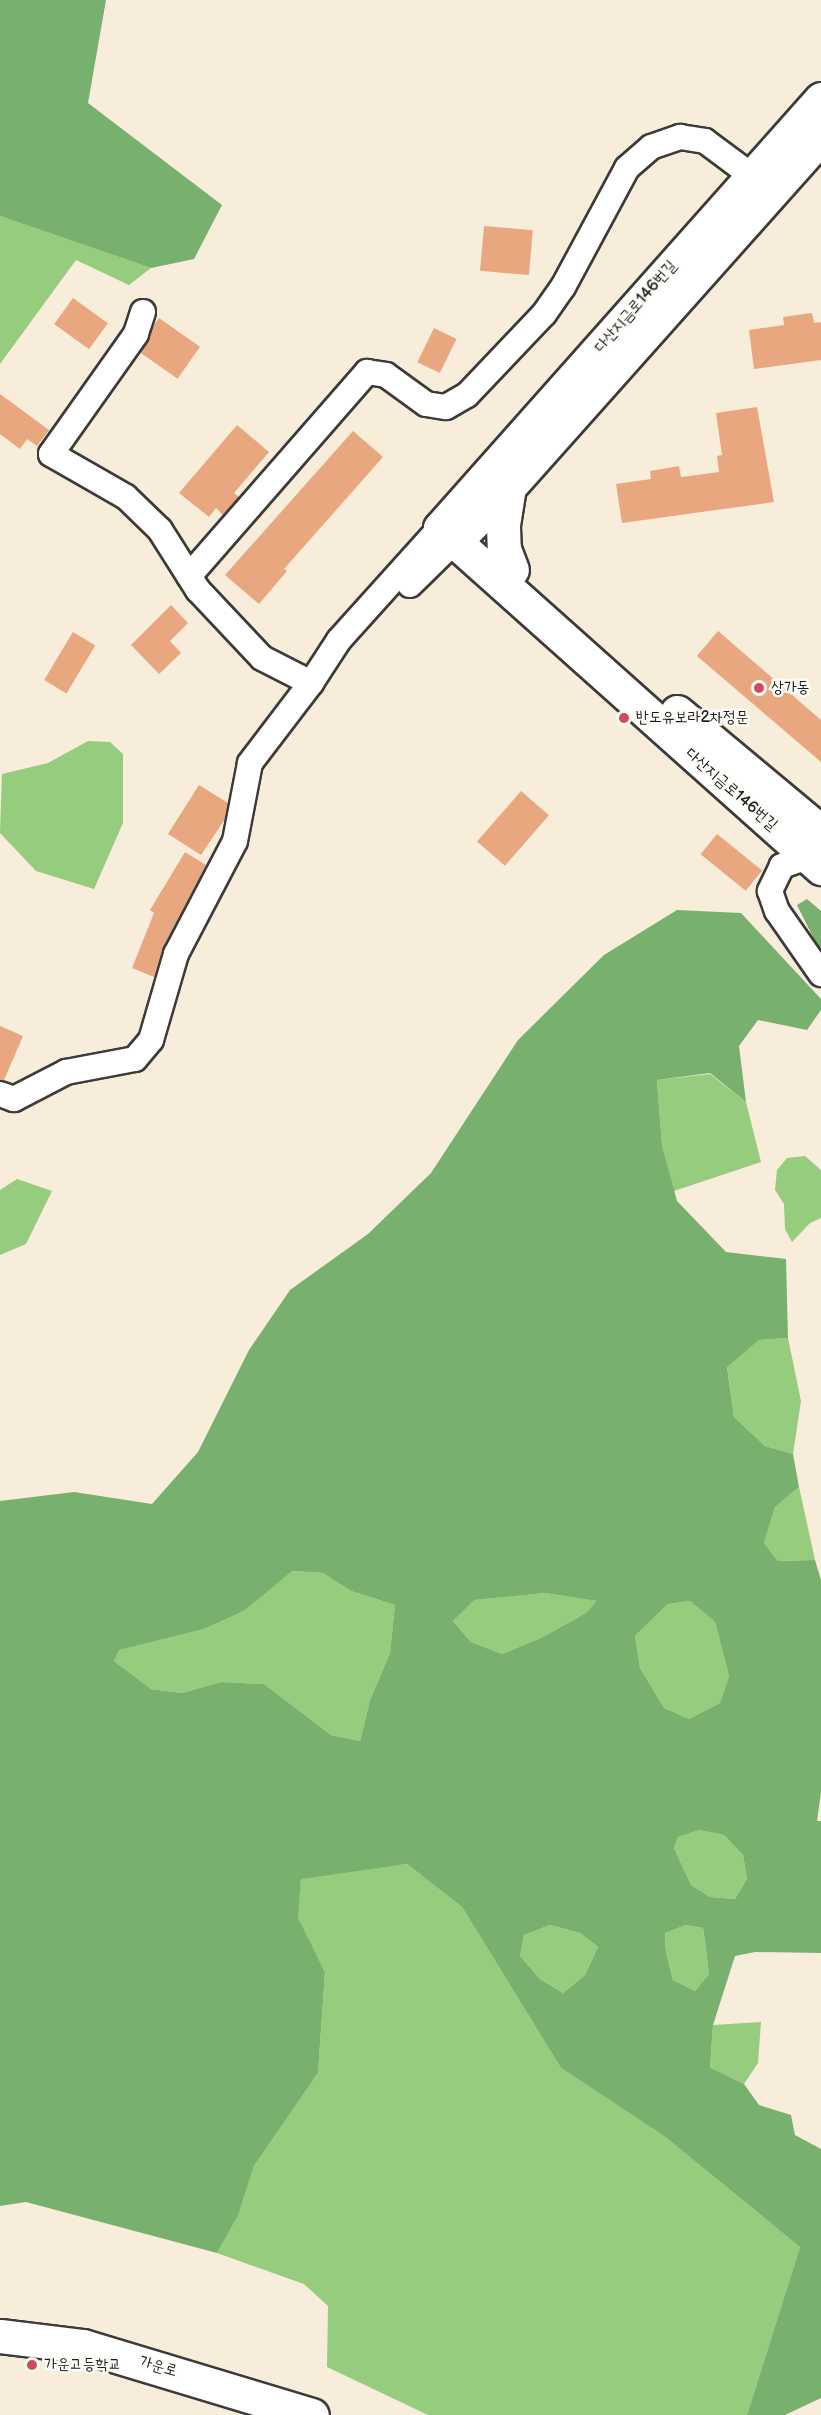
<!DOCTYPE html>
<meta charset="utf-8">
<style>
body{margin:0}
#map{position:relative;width:821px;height:2415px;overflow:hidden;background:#f7edda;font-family:"Balsamiq Sans","Poor Story",sans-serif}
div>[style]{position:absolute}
.green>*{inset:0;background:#95cc7e}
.forest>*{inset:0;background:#78b06d}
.building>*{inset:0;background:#e8a77e;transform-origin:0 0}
.roads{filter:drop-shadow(2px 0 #3d3b38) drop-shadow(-2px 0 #3d3b38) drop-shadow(0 2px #3d3b38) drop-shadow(0 -2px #3d3b38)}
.street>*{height:24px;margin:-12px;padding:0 12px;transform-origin:12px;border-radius:12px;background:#fff}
.secondary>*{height:33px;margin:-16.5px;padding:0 16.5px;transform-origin:16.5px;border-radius:16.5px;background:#fff}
.dots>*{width:16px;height:16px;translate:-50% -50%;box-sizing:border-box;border:3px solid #fdfcf7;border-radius:50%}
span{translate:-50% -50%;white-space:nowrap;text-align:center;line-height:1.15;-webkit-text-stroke:5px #fdfcf7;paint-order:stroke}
.street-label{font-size:16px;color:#1c1c1c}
.poi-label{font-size:16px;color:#1c1c1c}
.left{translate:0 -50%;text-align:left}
</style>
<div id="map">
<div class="green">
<div style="clip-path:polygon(0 216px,151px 268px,129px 285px,76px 260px,0 364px)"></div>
<div style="clip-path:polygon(88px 741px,110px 742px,123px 754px,123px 823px,94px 889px,36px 871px,0 833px,2px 774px,48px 763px)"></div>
<div style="clip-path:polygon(710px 1074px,746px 1102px,761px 1162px,674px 1191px,662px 1145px,657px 1080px)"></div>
<div style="clip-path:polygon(805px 1156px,821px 1170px,821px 1218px,810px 1223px,792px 1242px,785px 1229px,784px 1204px,775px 1190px,777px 1170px,787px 1158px)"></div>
<div style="clip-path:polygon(17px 1179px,52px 1191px,26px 1244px,0 1255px,0 1190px)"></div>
<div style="clip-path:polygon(788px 1338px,801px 1401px,793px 1454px,765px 1446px,734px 1417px,727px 1366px,759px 1340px)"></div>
<div style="clip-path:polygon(799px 1487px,815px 1560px,778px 1561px,764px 1543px,775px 1507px)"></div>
<div style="clip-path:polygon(291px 1571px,323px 1573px,351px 1591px,395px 1605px,390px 1653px,370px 1700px,360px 1741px,331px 1735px,264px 1684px,221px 1682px,182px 1693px,151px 1689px,114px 1661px,118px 1650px,204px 1629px,244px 1611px)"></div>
<div style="clip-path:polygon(545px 1593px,598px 1601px,586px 1613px,541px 1638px,502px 1654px,471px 1642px,453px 1621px,473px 1600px)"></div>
<div style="clip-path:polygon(690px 1601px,715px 1622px,729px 1676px,720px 1703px,689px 1719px,664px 1708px,640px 1668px,635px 1636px,668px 1604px)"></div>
<div style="clip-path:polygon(699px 1830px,724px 1835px,743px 1855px,747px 1879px,735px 1899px,710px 1897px,691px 1885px,674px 1848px,678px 1837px)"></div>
<div style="clip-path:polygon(407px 1864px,462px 1907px,561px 2068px,664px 2136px,800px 2247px,747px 2415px,428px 2415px,327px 2367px,328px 2306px,304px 2284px,217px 2253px,238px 2216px,254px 2166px,318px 2073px,325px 1972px,297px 1918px,301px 1878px)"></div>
<div style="clip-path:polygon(550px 1925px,580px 1933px,598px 1947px,585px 1975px,563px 1993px,540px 1979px,520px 1956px,524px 1935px)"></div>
<div style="clip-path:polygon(686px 1925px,703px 1928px,706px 1949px,709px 1974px,695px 1991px,673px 1980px,666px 1953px,665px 1933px)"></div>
<div style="clip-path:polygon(761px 2022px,758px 2063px,744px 2084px,710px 2069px,713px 2025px)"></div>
</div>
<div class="forest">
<div style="clip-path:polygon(0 0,106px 0,88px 103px,222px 205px,194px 259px,151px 268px,0 216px)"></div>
<div style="clip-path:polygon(807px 899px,821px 911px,821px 953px,797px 905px)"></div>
<div style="clip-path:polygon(evenodd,677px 910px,741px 913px,821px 999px,821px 1010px,807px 1030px,758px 1020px,739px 1046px,746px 1102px,710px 1073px,657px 1080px,662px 1145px,677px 1201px,726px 1252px,786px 1259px,788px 1338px,759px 1340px,727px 1367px,734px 1417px,765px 1446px,793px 1454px,799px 1487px,775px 1507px,764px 1543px,778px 1561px,815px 1560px,821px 1580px,821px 1792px,817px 1821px,821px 1821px,821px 1953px,755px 1952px,735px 1956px,713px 2025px,710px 2068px,744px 2084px,759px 2105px,791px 2115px,795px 2135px,821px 2149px,821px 2398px,785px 2415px,747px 2415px,800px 2247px,664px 2136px,561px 2068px,462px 1907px,407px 1864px,301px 1879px,298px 1918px,325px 1972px,318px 2073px,254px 2166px,238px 2216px,217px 2253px,26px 2202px,0 2206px,0 1501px,74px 1492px,152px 1504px,198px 1452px,249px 1350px,290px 1290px,368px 1234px,431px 1173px,518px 1040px,604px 955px,677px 910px,292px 1571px,323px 1573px,351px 1591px,395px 1605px,390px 1653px,370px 1700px,360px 1741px,331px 1735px,264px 1684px,221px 1682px,182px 1693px,151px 1689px,114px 1661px,119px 1650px,204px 1629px,244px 1611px,292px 1571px,677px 910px,545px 1593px,597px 1601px,586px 1613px,541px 1638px,502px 1654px,471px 1642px,453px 1621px,474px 1600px,545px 1593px,677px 910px,690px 1601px,715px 1622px,729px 1676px,720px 1703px,689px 1719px,664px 1708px,640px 1668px,635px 1636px,668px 1604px,690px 1601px,677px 910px,699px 1830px,724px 1835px,743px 1855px,747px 1879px,735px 1899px,710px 1897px,691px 1885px,674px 1848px,678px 1837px,699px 1830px,677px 910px,550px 1925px,580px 1933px,598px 1947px,585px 1975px,563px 1993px,540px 1979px,520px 1956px,524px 1935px,550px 1925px,677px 910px,686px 1925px,703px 1928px,706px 1949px,709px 1974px,695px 1991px,673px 1980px,666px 1953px,665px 1933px,686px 1925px)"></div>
</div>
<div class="building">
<div style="left:484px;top:226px;width:49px;height:45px;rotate:5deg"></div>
<div style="left:73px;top:298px;width:43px;height:32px;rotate:36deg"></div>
<div style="clip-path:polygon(812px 313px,814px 323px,821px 322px,821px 360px,754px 369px,749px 330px,784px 325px,783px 317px)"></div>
<div style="left:159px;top:318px;width:50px;height:39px;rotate:35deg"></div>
<div style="left:434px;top:328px;width:25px;height:38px;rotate:26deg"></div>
<div style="clip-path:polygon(0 394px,49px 430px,37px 446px,27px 439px,20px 449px,0 434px)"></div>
<div style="clip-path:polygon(757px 407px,774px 502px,622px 523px,616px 484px,651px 479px,650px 471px,679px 466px,681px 477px,719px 472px,717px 456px,722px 455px,716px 413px)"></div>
<div style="clip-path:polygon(237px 425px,269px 452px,234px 493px,239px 497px,223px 515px,216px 508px,209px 517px,179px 493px)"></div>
<div style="clip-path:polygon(353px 431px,383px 457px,284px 569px,287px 571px,259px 604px,225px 575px)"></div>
<div style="clip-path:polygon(171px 605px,188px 623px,170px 641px,181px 653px,159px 674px,131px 645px)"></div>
<div style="clip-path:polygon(718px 631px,821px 720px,821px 762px,697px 656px)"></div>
<div style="left:73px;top:632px;width:26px;height:56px;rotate:31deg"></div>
<div style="clip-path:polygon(199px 785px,228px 803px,225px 819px,201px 855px,168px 834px)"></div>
<div style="left:521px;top:791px;width:37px;height:67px;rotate:41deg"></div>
<div style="left:717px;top:834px;width:58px;height:26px;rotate:39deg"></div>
<div style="clip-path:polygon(185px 852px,206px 865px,163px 947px,154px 977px,132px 968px,154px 913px,150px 910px)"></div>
<div style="clip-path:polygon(0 1026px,23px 1036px,4px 1080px,0 1080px)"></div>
</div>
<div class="roads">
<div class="street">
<div style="left:143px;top:312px;width:23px;rotate:108deg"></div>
<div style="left:136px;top:334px;width:147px;rotate:125.3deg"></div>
<div style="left:51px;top:454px;width:86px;rotate:29.8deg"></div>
<div style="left:126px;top:497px;width:47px;rotate:44.1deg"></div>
<div style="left:160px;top:530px;width:71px;rotate:57.7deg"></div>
<div style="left:198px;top:590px;width:93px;rotate:46.7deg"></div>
<div style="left:262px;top:658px;width:55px;rotate:27deg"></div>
<div style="left:311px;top:683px;width:51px;rotate:-56.9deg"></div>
<div style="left:339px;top:640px;width:151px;rotate:-48deg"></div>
<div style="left:189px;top:576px;width:271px;rotate:-48.9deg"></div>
<div style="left:367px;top:372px;width:19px;rotate:9deg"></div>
<div style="left:386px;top:375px;width:49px;rotate:35.9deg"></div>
<div style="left:426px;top:404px;width:20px;rotate:9deg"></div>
<div style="left:446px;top:407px;width:24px;rotate:-30deg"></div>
<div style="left:467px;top:395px;width:112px;rotate:-46.5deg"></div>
<div style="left:544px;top:314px;width:33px;rotate:-55deg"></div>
<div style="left:563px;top:287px;width:135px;rotate:-61.7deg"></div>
<div style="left:627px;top:168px;width:32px;rotate:-41deg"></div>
<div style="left:651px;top:147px;width:31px;rotate:-19deg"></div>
<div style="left:680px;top:137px;width:25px;rotate:9deg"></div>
<div style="left:705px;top:141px;width:74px;rotate:36.7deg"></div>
<div style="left:410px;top:585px;width:80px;rotate:-44.5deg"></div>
<div style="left:808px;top:857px;width:28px;rotate:161deg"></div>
<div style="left:782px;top:866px;width:28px;rotate:116deg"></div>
<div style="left:770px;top:891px;width:21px;rotate:71deg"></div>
<div style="left:777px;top:911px;width:77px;rotate:55.1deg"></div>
<div style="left:0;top:1094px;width:15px;rotate:20deg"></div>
<div style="left:14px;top:1099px;width:59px;rotate:-27.4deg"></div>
<div style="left:66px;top:1072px;width:70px;rotate:-10.7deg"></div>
<div style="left:135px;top:1059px;width:25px;rotate:-50deg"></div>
<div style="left:151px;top:1040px;width:90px;rotate:-73.8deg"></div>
<div style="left:176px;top:954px;width:127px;rotate:-62.4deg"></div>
<div style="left:235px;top:841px;width:79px;rotate:-79.1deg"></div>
<div style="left:250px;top:763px;width:101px;rotate:-52.7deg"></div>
</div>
<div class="secondary">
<div style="left:821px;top:99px;width:574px;rotate:131.61deg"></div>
<div style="left:440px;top:528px;width:511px;rotate:41.75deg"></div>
<div style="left:509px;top:487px;width:39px;rotate:99deg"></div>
<div style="left:503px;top:526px;width:23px;rotate:88deg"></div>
<div style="left:504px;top:549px;width:22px;rotate:69deg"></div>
<div style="left:467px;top:529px;width:59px;rotate:-45deg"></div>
<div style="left:509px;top:487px;width:469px;rotate:-48.3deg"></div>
<div style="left:677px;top:712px;width:187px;rotate:39.8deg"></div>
<div style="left:0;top:2336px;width:84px;rotate:6.9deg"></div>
<div style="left:83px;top:2346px;width:239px;rotate:16.8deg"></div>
</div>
</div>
<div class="dots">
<div style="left:759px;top:688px;background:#d1495b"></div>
<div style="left:624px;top:718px;background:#d1495b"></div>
<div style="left:32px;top:2365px;background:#d1495b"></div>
</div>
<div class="street-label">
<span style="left:636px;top:307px;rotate:-49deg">다산지금로146번길</span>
<span style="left:731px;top:790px;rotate:41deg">다산지금로146번길</span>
<span style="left:158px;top:2367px;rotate:16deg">가운로</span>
</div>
<div class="poi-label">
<span class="left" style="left:771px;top:688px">상가동</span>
<span class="left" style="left:636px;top:718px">반도유보라2차정문</span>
<span class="left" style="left:44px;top:2365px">가운고등학교</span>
</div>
</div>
